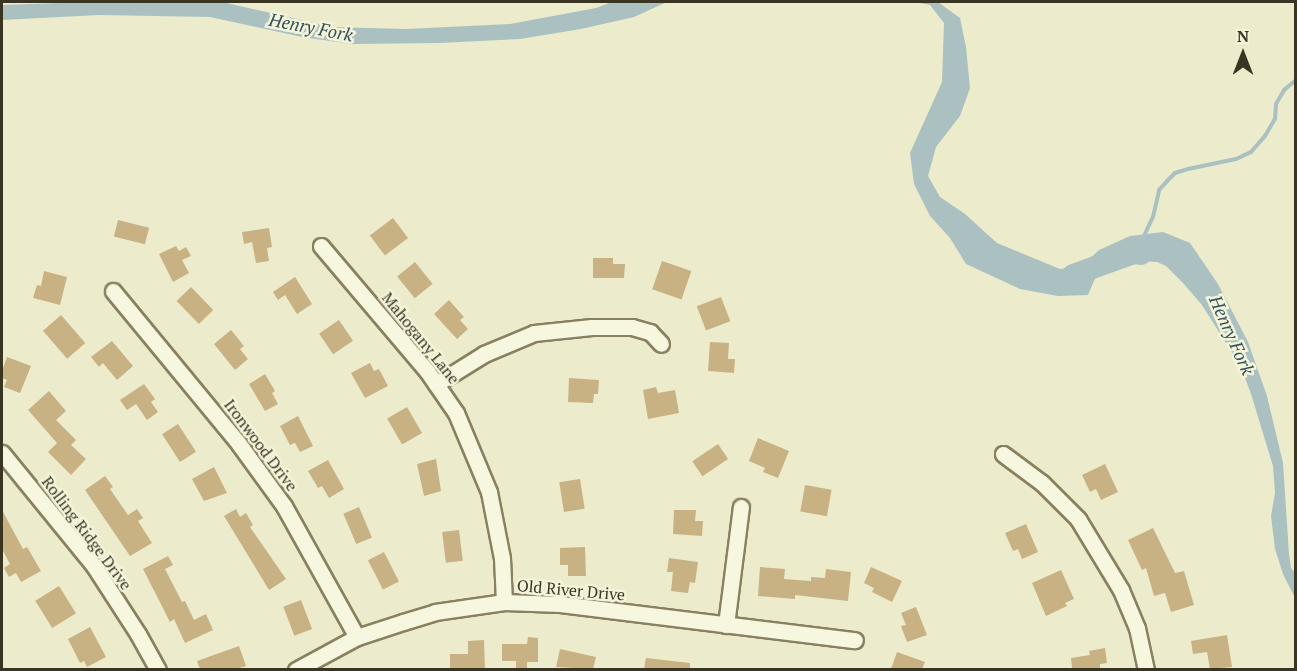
<!DOCTYPE html>
<style>
body{margin:0}
#map{position:relative;width:1297px;height:671px;overflow:hidden;background:#ecebcb;font-family:"PT Serif",serif}
div>[style]{position:absolute}
.water>*{inset:0;background:#abc1c1}
.stream>*{height:4px;margin:-2px;padding:0 2px;transform-origin:2px;border-radius:2px;background:#abc1c1}
.river>*{height:22px;margin:-11px;padding:0 11px;transform-origin:11px;border-radius:11px;background:#abc1c1}
.building>*{inset:0;background:#c8b284;transform-origin:0 0}
.roads{filter:drop-shadow(2px 0 #888060) drop-shadow(-2px 0 #888060) drop-shadow(0 2px #888060) drop-shadow(0 -2px #888060)}
.minor>*{height:15px;margin:-7.5px;padding:0 7.5px;transform-origin:7.5px;border-radius:7.5px;background:#f7f6de}
span{translate:-50% -50%;white-space:nowrap;text-align:center;line-height:1.15;-webkit-text-stroke:5px #f4f4da;paint-order:stroke}
.street-label{font-size:16px;color:#3a3422}
.water-label{font-size:18px;color:#335159;font-style:italic}
.frame{position:absolute;inset:0;border:3px solid #3a3422;pointer-events:none}
.north{position:absolute;left:1213px;top:24px;width:60px;height:60px;-webkit-text-stroke:4px #f4f4da;paint-order:stroke;rotate:0deg;font-size:16px;font-weight:700;line-height:24px;text-align:center;color:#3a3422}
.north::after{content:'';display:block;margin:auto;width:21px;height:27px;background:#3a3422;clip-path:polygon(50% 0,100% 100%,50% 72%,0 100%)}
</style>
<div id="map">
<div class="water">
<div style="clip-path:polygon(88px 2px,222px 2px,332px 27px,406px 29px,510px 24px,596px 8px,612px 2px,667px 2px,634px 17px,581px 29px,520px 39px,440px 43px,351px 44px,302px 37px,210px 17px,99px 15px,2px 20px,2px 5px)"></div>
<div style="clip-path:polygon(915px 2px,938px 2px,960px 18px,966px 47px,970px 88px,960px 116px,936px 147px,928px 176px,940px 197px,965px 214px,997px 243px,1060px 269px,1081px 267px,1099px 250px,1130px 236px,1163px 232px,1190px 243px,1218px 284px,1248px 342px,1267px 396px,1283px 463px,1289px 554px,1291px 568px,1295px 573px,1295px 598px,1283px 574px,1275px 549px,1271px 516px,1275px 493px,1273px 466px,1251px 394px,1241px 367px,1202px 305px,1183px 283px,1166px 266px,1157px 262px,1117px 260px,1102px 262px,1088px 295px,1058px 296px,1020px 289px,966px 264px,950px 238px,930px 216px,914px 184px,910px 153px,942px 82px,944px 23px,930px 5px)"></div>
</div>
<div class="stream">
<div style="left:1144px;top:236px;width:21px;rotate:-65deg"></div>
<div style="left:1153px;top:217px;width:28px;rotate:-77deg"></div>
<div style="left:1159px;top:190px;width:12px;rotate:-48deg"></div>
<div style="left:1167px;top:181px;width:11px;rotate:-45deg"></div>
<div style="left:1175px;top:173px;width:14px;rotate:-17deg"></div>
<div style="left:1188px;top:169px;width:49px;rotate:-11.8deg"></div>
<div style="left:1236px;top:159px;width:17px;rotate:-25deg"></div>
<div style="left:1251px;top:152px;width:21px;rotate:-49deg"></div>
<div style="left:1265px;top:136px;width:20px;rotate:-60deg"></div>
<div style="left:1275px;top:119px;width:15px;rotate:-86deg"></div>
<div style="left:1276px;top:104px;width:16px;rotate:-60deg"></div>
<div style="left:1284px;top:90px;width:16px;rotate:-40deg"></div>
</div>
<div class="river">
<div style="left:1073px;top:275px;width:65px;rotate:-19.8deg"></div>
<div style="left:1134px;top:253px;width:7px;rotate:8deg"></div>
</div>
<div class="building">
<div style="left:393px;top:218px;width:25px;height:29px;rotate:53deg"></div>
<div style="left:118px;top:220px;width:32px;height:17px;rotate:14deg"></div>
<div style="clip-path:polygon(269px 228px,272px 247px,267px 248px,269px 261px,256px 263px,252px 242px,244px 244px,242px 232px)"></div>
<div style="clip-path:polygon(176px 246px,179px 251px,186px 247px,191px 256px,182px 260px,189px 273px,173px 282px,159px 254px)"></div>
<div style="clip-path:polygon(593px 258px,613px 258px,613px 264px,625px 264px,624px 278px,593px 278px)"></div>
<div style="left:662px;top:261px;width:31px;height:30px;rotate:19deg"></div>
<div style="left:415px;top:262px;width:28px;height:23px;rotate:51deg"></div>
<div style="clip-path:polygon(44px 271px,67px 277px,60px 305px,33px 298px,37px 285px,41px 286px)"></div>
<div style="clip-path:polygon(295px 277px,312px 304px,297px 314px,285px 295px,278px 300px,273px 292px)"></div>
<div style="left:191px;top:287px;width:32px;height:20px;rotate:46deg"></div>
<div style="left:721px;top:297px;width:26px;height:26px;rotate:69deg"></div>
<div style="clip-path:polygon(449px 300px,464px 317px,460px 320px,468px 329px,457px 339px,434px 314px)"></div>
<div style="left:61px;top:315px;width:37px;height:24px;rotate:49deg"></div>
<div style="left:339px;top:320px;width:25px;height:24px;rotate:56deg"></div>
<div style="clip-path:polygon(231px 330px,244px 346px,240px 349px,248px 359px,235px 370px,214px 344px)"></div>
<div style="clip-path:polygon(112px 341px,133px 366px,117px 380px,103px 363px,99px 367px,91px 357px)"></div>
<div style="clip-path:polygon(710px 342px,729px 343px,728px 359px,735px 359px,734px 373px,708px 371px)"></div>
<div style="clip-path:polygon(7px 357px,31px 366px,20px 393px,4px 387px,7px 380px,2px 378px,2px 371px)"></div>
<div style="clip-path:polygon(370px 363px,374px 371px,379px 369px,388px 386px,365px 398px,351px 373px)"></div>
<div style="clip-path:polygon(265px 374px,275px 391px,272px 393px,278px 404px,265px 411px,249px 384px)"></div>
<div style="clip-path:polygon(569px 378px,599px 380px,598px 394px,594px 394px,593px 403px,568px 402px)"></div>
<div style="clip-path:polygon(144px 384px,155px 399px,151px 402px,158px 412px,147px 420px,136px 404px,127px 410px,120px 400px)"></div>
<div style="clip-path:polygon(656px 387px,658px 393px,675px 390px,679px 413px,648px 419px,643px 390px)"></div>
<div style="clip-path:polygon(49px 391px,66px 411px,56px 420px,76px 440px,71px 445px,86px 459px,71px 475px,48px 452px,57px 443px,28px 410px)"></div>
<div style="left:407px;top:407px;width:30px;height:23px;rotate:60deg"></div>
<div style="clip-path:polygon(298px 416px,313px 446px,300px 452px,295px 443px,290px 445px,280px 426px)"></div>
<div style="left:178px;top:424px;width:33px;height:19px;rotate:57deg"></div>
<div style="clip-path:polygon(758px 438px,789px 451px,778px 478px,763px 472px,765px 468px,749px 461px)"></div>
<div style="left:718px;top:444px;width:18px;height:31px;rotate:56deg"></div>
<div style="clip-path:polygon(436px 459px,441px 491px,424px 496px,417px 464px)"></div>
<div style="clip-path:polygon(328px 460px,344px 489px,329px 498px,322px 486px,318px 488px,308px 471px)"></div>
<div style="clip-path:polygon(1105px 464px,1118px 492px,1101px 500px,1096px 489px,1090px 492px,1082px 475px)"></div>
<div style="clip-path:polygon(214px 467px,227px 493px,204px 501px,192px 479px)"></div>
<div style="clip-path:polygon(105px 476px,113px 487px,110px 489px,128px 515px,137px 509px,143px 518px,138px 521px,152px 543px,130px 556px,85px 490px)"></div>
<div style="left:580px;top:479px;width:30px;height:21px;rotate:81deg"></div>
<div style="left:805px;top:485px;width:27px;height:27px;rotate:10deg"></div>
<div style="left:359px;top:507px;width:33px;height:17px;rotate:67deg"></div>
<div style="clip-path:polygon(236px 509px,240px 517px,246px 513px,253px 525px,250px 527px,286px 579px,269px 590px,224px 516px)"></div>
<div style="clip-path:polygon(2px 510px,23px 549px,27px 547px,41px 571px,21px 582px,16px 573px,9px 577px,4px 568px,10px 564px,2px 549px)"></div>
<div style="clip-path:polygon(674px 510px,696px 510px,695px 521px,703px 521px,702px 536px,673px 534px)"></div>
<div style="clip-path:polygon(1026px 524px,1038px 552px,1022px 559px,1018px 549px,1013px 551px,1005px 533px)"></div>
<div style="clip-path:polygon(1153px 528px,1175px 573px,1184px 571px,1194px 605px,1171px 612px,1165px 593px,1154px 596px,1146px 568px,1142px 570px,1128px 540px)"></div>
<div style="left:459px;top:530px;width:31px;height:17px;rotate:83deg"></div>
<div style="clip-path:polygon(585px 547px,586px 576px,568px 576px,568px 565px,560px 565px,560px 548px)"></div>
<div style="left:384px;top:552px;width:33px;height:18px;rotate:63deg"></div>
<div style="clip-path:polygon(168px 556px,173px 565px,165px 569px,182px 602px,185px 601px,194px 620px,206px 614px,213px 630px,185px 643px,174px 619px,170px 622px,143px 569px)"></div>
<div style="clip-path:polygon(669px 558px,698px 562px,695px 583px,690px 582px,688px 593px,671px 591px,673px 572px,667px 572px)"></div>
<div style="clip-path:polygon(760px 567px,785px 569px,784px 579px,811px 581px,811px 577px,825px 578px,826px 569px,851px 572px,848px 601px,795px 595px,795px 599px,758px 596px)"></div>
<div style="clip-path:polygon(871px 567px,902px 581px,892px 602px,872px 592px,874px 588px,864px 583px)"></div>
<div style="clip-path:polygon(1061px 570px,1074px 599px,1065px 603px,1067px 606px,1046px 616px,1032px 583px)"></div>
<div style="left:59px;top:586px;width:32px;height:28px;rotate:58deg"></div>
<div style="left:301px;top:600px;width:31px;height:19px;rotate:69deg"></div>
<div style="clip-path:polygon(916px 607px,927px 635px,907px 642px,901px 626px,906px 625px,901px 613px)"></div>
<div style="clip-path:polygon(90px 627px,106px 657px,87px 667px,84px 661px,80px 663px,68px 639px)"></div>
<div style="clip-path:polygon(1227px 635px,1232px 667px,1210px 669px,1207px 652px,1193px 654px,1191px 641px)"></div>
<div style="clip-path:polygon(528px 637px,538px 638px,538px 662px,527px 662px,527px 669px,516px 669px,516px 661px,502px 661px,502px 644px,527px 644px)"></div>
<div style="clip-path:polygon(484px 640px,485px 669px,450px 669px,450px 654px,468px 654px,468px 641px)"></div>
<div style="clip-path:polygon(239px 646px,246px 666px,236px 669px,200px 669px,197px 661px)"></div>
<div style="clip-path:polygon(1105px 648px,1107px 663px,1100px 664px,1100px 669px,1072px 668px,1071px 658px,1090px 655px,1089px 651px)"></div>
<div style="clip-path:polygon(560px 649px,596px 657px,593px 669px,556px 667px)"></div>
<div style="clip-path:polygon(897px 652px,925px 662px,922px 669px,891px 669px)"></div>
<div style="clip-path:polygon(646px 658px,690px 663px,690px 669px,644px 669px)"></div>
</div>
<div class="roads">
<div class="minor">
<div style="left:321px;top:246px;width:164px;rotate:49.7deg"></div>
<div style="left:427px;top:371px;width:51px;rotate:55.4deg"></div>
<div style="left:456px;top:413px;width:86px;rotate:67.3deg"></div>
<div style="left:489px;top:492px;width:67px;rotate:78.9deg"></div>
<div style="left:502px;top:558px;width:44px;rotate:87.4deg"></div>
<div style="left:113px;top:291px;width:198px;rotate:50.5deg"></div>
<div style="left:239px;top:444px;width:77px;rotate:54deg"></div>
<div style="left:284px;top:506px;width:150px;rotate:60.9deg"></div>
<div style="left:436px;top:384px;width:57px;rotate:-32deg"></div>
<div style="left:484px;top:354px;width:54px;rotate:-22.8deg"></div>
<div style="left:534px;top:333px;width:58px;rotate:-5.9deg"></div>
<div style="left:592px;top:327px;width:40px"></div>
<div style="left:632px;top:327px;width:19px;rotate:16deg"></div>
<div style="left:650px;top:332px;width:16px;rotate:47deg"></div>
<div style="left:2px;top:453px;width:146px;rotate:50.8deg"></div>
<div style="left:94px;top:566px;width:81px;rotate:57.1deg"></div>
<div style="left:138px;top:634px;width:41px;rotate:60.9deg"></div>
<div style="left:1003px;top:454px;width:49px;rotate:36.6deg"></div>
<div style="left:1042px;top:483px;width:51px;rotate:45deg"></div>
<div style="left:1078px;top:519px;width:83px;rotate:58.8deg"></div>
<div style="left:1121px;top:590px;width:41px;rotate:67.2deg"></div>
<div style="left:1137px;top:628px;width:43px;rotate:77.9deg"></div>
<div style="left:726px;top:625px;width:119px;rotate:-82.8deg"></div>
<div style="left:296px;top:670px;width:69px;rotate:-28.4deg"></div>
<div style="left:357px;top:637px;width:48px;rotate:-18.1deg"></div>
<div style="left:403px;top:622px;width:34px;rotate:-17deg"></div>
<div style="left:435px;top:612px;width:70px;rotate:-8.2deg"></div>
<div style="left:504px;top:602px;width:56px;rotate:2deg"></div>
<div style="left:560px;top:604px;width:297px;rotate:7deg"></div>
</div>
</div>
<div class="street-label">
<span style="left:421px;top:338px;rotate:51deg">Mahogany Lane</span>
<span style="left:261px;top:445px;rotate:53deg">Ironwood Drive</span>
<span style="left:87px;top:533px;rotate:53deg">Rolling Ridge Drive</span>
<span style="left:571px;top:590px;rotate:5deg">Old River Drive</span>
</div>
<div class="water-label">
<span style="left:311px;top:27px;rotate:11deg">Henry Fork</span>
<span style="left:1232px;top:335px;rotate:66deg">Henry Fork</span>
</div>
<div class="frame"></div>
<div class="north">N</div>
</div>
